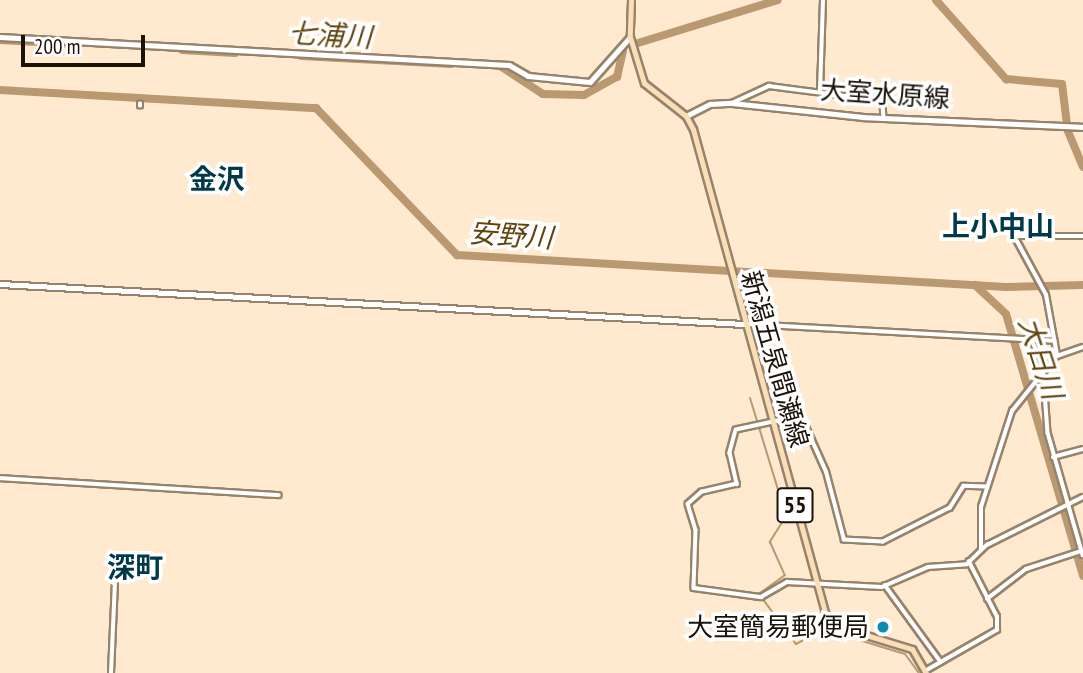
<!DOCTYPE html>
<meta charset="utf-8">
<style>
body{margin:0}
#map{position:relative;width:1083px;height:673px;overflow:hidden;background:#ffeacf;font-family:"PT Sans Narrow","Noto Sans JP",sans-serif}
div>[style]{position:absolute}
.stream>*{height:2px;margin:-1px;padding:0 1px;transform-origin:1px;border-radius:1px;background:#ba9970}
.river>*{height:8px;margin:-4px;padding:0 4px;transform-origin:4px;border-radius:4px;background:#ba9970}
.roads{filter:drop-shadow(2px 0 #96836b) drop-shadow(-2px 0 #96836b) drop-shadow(0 2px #96836b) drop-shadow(0 -2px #96836b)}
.street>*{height:3.5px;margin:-1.75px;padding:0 1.75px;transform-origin:1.75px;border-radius:1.75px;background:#fff}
.secondary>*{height:5px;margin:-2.5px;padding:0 2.5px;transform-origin:2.5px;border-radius:2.5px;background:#fff}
.primary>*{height:5px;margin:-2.5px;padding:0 2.5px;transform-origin:2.5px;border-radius:2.5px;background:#fbddb6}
.dots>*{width:19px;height:19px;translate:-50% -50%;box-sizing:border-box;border:4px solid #fff;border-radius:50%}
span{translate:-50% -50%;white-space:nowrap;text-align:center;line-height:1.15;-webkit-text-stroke:7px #fff;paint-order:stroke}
.shield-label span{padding:2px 5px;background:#fff;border:2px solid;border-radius:5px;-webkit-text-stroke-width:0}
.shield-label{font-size:24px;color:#1a130a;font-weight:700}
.street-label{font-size:26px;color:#1a130a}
.poi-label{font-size:26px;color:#1a130a}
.right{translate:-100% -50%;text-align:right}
.water-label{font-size:28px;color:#63420e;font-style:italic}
.neighbourhood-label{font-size:28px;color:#003949;font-weight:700}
.scale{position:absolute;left:21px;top:35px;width:124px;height:32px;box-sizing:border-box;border:4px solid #1a130a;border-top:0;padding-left:9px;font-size:21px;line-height:24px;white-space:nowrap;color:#1a130a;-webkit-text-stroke:5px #fff;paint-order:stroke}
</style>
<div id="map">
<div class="stream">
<div style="left:750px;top:398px;width:123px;rotate:73deg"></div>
<div style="left:786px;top:516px;width:31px;rotate:122deg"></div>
<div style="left:770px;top:542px;width:36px;rotate:66deg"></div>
<div style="left:785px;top:575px;width:32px;rotate:144deg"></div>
<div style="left:759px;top:594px;width:62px;rotate:53.5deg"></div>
<div style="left:796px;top:644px;width:30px;rotate:-28deg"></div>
<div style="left:822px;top:630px;width:11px;rotate:10deg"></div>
<div style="left:833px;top:632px;width:75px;rotate:17deg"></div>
<div style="left:905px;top:654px;width:24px;rotate:54deg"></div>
</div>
<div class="river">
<div style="left:936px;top:0;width:106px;rotate:48.5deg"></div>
<div style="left:1006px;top:79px;width:56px;rotate:5.1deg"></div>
<div style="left:1062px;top:84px;width:38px;rotate:83deg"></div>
<div style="left:0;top:40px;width:71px;rotate:3.2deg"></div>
<div style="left:638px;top:43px;width:146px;rotate:-17.1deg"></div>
<div style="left:182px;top:50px;width:53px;rotate:3.2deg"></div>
<div style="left:301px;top:56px;width:151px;rotate:3deg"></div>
<div style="left:500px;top:66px;width:51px;rotate:33.1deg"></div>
<div style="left:543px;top:94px;width:41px;rotate:1.4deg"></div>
<div style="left:584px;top:95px;width:38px;rotate:-29deg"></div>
<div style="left:617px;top:77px;width:27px;rotate:-77deg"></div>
<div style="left:0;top:90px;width:317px;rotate:3.3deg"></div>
<div style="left:316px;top:108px;width:204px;rotate:46.2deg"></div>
<div style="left:457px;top:255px;width:550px;rotate:3.34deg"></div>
<div style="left:1006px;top:287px;width:77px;rotate:-1.5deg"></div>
<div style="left:1067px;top:129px;width:41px;rotate:67.2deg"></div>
<div style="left:975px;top:285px;width:42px;rotate:43.1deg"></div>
<div style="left:1006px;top:314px;width:273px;rotate:73.6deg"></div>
</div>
<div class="roads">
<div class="street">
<div style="left:820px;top:91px;width:91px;rotate:-88.1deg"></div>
<div style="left:732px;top:103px;width:41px;rotate:-24.7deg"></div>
<div style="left:769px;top:86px;width:78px;rotate:7.4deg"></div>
<div style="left:846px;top:96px;width:36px;rotate:-9deg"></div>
<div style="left:882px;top:90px;width:27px;rotate:86deg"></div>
<div style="left:140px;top:106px;width:2px;rotate:-90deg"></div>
<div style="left:746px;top:324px;width:309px;rotate:3.1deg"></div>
<div style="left:1032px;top:340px;width:27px;rotate:66deg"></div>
<div style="left:1043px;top:365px;width:68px;rotate:85.8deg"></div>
<div style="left:1048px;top:433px;width:127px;rotate:74deg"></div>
<div style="left:1057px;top:356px;width:28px;rotate:-19deg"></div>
<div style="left:1053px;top:457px;width:31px;rotate:-15deg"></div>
<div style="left:0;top:478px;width:279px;rotate:3.5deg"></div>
<div style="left:987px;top:487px;width:23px;rotate:-178deg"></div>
<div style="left:964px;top:486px;width:26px;rotate:122deg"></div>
<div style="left:950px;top:508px;width:75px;rotate:153.1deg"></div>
<div style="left:883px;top:542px;width:39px;rotate:-177deg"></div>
<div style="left:844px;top:540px;width:70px;rotate:-104.8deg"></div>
<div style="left:826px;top:472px;width:61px;rotate:-114.1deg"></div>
<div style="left:801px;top:416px;width:66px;rotate:167.8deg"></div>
<div style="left:736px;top:430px;width:24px;rotate:105deg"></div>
<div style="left:730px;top:453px;width:32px;rotate:77deg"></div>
<div style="left:737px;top:484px;width:36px;rotate:167deg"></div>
<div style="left:702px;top:492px;width:18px;rotate:139deg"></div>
<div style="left:688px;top:504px;width:27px;rotate:73deg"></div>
<div style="left:696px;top:530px;width:58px;rotate:92deg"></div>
<div style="left:694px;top:588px;width:68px;rotate:7.7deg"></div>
<div style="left:761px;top:597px;width:30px;rotate:-30deg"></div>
<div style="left:787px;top:582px;width:95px;rotate:3deg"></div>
<div style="left:882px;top:587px;width:50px;rotate:-23.5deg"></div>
<div style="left:928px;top:567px;width:39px;rotate:-4deg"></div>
<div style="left:967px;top:564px;width:28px;rotate:-44deg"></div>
<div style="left:987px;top:545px;width:107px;rotate:-26.6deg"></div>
<div style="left:981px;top:549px;width:42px;rotate:-90deg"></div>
<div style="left:981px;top:507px;width:101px;rotate:-72.1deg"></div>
<div style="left:1012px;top:411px;width:72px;rotate:-51.2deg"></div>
<div style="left:1057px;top:355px;width:61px;rotate:-100.4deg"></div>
<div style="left:1046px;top:295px;width:67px;rotate:-118.5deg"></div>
<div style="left:1014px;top:236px;width:69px"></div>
<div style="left:885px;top:585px;width:95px;rotate:54deg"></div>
<div style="left:987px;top:599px;width:49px;rotate:-37.6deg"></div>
<div style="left:1026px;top:569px;width:58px;rotate:-18.1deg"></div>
<div style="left:925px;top:671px;width:83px;rotate:-29.7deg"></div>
<div style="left:997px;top:630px;width:13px;rotate:-90deg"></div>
<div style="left:997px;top:617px;width:62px;rotate:-117deg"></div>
<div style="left:111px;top:673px;width:90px;rotate:-87.5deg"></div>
</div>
<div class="secondary">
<div style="left:0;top:37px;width:510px;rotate:3.15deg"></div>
<div style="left:509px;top:65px;width:22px;rotate:30deg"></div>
<div style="left:528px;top:76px;width:62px;rotate:5.5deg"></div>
<div style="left:590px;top:82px;width:60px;rotate:-48.4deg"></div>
<div style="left:686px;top:116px;width:27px;rotate:-27deg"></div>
<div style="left:710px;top:104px;width:22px;rotate:-3deg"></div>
<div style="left:732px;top:103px;width:132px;rotate:6.1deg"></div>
<div style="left:863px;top:117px;width:220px;rotate:2.6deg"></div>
<div style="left:0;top:284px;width:745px;rotate:3.08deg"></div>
</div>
<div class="primary">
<div style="left:631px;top:0;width:37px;rotate:92deg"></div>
<div style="left:630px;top:37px;width:48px;rotate:73.1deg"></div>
<div style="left:644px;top:83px;width:53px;rotate:38.2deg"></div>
<div style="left:686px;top:116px;width:15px;rotate:62deg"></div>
<div style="left:693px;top:129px;width:505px;rotate:74.72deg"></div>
<div style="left:826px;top:616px;width:9px;rotate:63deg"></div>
<div style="left:830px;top:624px;width:86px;rotate:17deg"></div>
<div style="left:912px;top:649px;width:28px;rotate:60deg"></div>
</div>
</div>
<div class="dots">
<div style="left:883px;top:627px;background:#0f8bad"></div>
</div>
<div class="shield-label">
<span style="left:795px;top:505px">55</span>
</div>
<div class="street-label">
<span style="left:885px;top:94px;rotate:4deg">大室水原線</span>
<span style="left:775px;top:359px;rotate:74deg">新潟五泉間瀬線</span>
</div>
<div class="poi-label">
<span class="right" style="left:869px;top:627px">大室簡易郵便局</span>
</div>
<div class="water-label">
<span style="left:330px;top:35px;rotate:3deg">七浦川</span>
<span style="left:511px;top:235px;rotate:4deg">安野川</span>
<span style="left:1041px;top:358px;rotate:72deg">大日川</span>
</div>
<div class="neighbourhood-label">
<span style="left:217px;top:179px">金沢</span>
<span style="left:998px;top:226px">上小中山</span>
<span style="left:135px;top:567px">深町</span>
</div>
<div class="scale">200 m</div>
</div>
